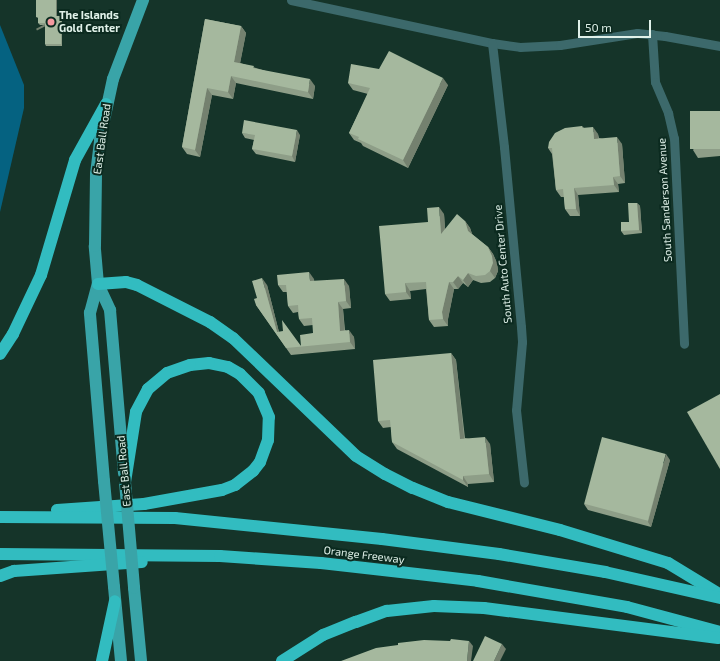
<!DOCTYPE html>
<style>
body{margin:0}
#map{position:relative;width:720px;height:661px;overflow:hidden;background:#153429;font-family:"Exo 2",sans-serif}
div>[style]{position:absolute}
.water>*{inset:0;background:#056281}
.street>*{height:9px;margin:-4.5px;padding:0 4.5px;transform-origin:4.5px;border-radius:4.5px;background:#3c696b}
.primary>*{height:12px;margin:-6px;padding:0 6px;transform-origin:6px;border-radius:6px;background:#39a4a8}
.highway>*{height:12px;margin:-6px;padding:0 6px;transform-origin:6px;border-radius:6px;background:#32bcc0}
.primary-bridge>*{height:12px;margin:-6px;padding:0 6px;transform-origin:6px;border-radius:6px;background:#39a4a8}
.wall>*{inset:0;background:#8e9e88}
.shaded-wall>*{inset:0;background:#74816f;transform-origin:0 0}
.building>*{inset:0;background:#a5b89e;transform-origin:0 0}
.dots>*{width:11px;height:11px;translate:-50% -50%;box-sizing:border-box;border:2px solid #0b2a1f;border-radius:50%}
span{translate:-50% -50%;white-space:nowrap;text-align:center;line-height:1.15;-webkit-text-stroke:4px #0b2a1f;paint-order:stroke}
.poi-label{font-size:11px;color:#e0f1e9;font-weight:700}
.left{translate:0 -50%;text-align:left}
.street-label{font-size:11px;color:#e0f1e9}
.scale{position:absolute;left:578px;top:20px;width:73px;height:18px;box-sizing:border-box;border:2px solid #e0f1e9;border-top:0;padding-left:5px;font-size:12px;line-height:14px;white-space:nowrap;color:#e0f1e9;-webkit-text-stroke:3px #0b2a1f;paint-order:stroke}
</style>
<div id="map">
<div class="water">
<div style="clip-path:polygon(0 25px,24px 85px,24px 108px,0 212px)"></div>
</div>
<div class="street">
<div style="left:291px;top:0;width:206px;rotate:12.1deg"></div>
<div style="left:492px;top:43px;width:28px;rotate:8deg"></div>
<div style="left:520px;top:47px;width:40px;rotate:-2.9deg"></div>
<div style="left:560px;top:45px;width:78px;rotate:-8.9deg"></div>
<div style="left:637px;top:33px;width:28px;rotate:6deg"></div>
<div style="left:665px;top:36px;width:56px;rotate:10.3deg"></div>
<div style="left:652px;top:34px;width:48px;rotate:86.4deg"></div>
<div style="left:655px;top:82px;width:34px;rotate:67deg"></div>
<div style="left:668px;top:113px;width:26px;rotate:77deg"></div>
<div style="left:674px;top:138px;width:206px;rotate:87.2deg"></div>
<div style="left:492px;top:43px;width:105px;rotate:83.4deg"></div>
<div style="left:504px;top:147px;width:181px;rotate:84.6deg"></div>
<div style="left:521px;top:327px;width:15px;rotate:86deg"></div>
<div style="left:522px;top:342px;width:68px;rotate:95deg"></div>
<div style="left:516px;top:410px;width:73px;rotate:83.7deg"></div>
</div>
<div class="primary">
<div style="left:98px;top:284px;width:29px;rotate:65deg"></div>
<div style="left:110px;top:310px;width:164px;rotate:85.1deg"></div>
<div style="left:104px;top:481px;width:169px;rotate:-94.8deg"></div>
<div style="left:90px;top:313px;width:30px;rotate:-75deg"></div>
<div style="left:98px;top:284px;width:38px;rotate:-95deg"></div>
<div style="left:95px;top:246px;width:72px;rotate:-89.2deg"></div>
<div style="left:96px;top:174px;width:35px;rotate:-83deg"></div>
<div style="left:100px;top:139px;width:61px;rotate:-77.8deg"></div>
<div style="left:113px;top:79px;width:85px;rotate:-69.2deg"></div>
<div style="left:114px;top:587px;width:74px;rotate:84.6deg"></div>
<div style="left:134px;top:588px;width:73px;rotate:84.5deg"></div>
</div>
<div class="highway">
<div style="left:98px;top:284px;width:28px;rotate:-4deg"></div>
<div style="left:126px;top:282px;width:11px;rotate:15deg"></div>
<div style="left:137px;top:285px;width:82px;rotate:26.9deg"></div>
<div style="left:210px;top:322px;width:28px;rotate:35deg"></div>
<div style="left:233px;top:338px;width:170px;rotate:43.8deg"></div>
<div style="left:356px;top:456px;width:34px;rotate:32deg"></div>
<div style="left:385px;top:474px;width:31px;rotate:27deg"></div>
<div style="left:413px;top:488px;width:38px;rotate:22deg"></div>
<div style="left:448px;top:502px;width:115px;rotate:14deg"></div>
<div style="left:560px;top:530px;width:113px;rotate:17deg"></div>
<div style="left:668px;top:563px;width:60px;rotate:31.3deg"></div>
<div style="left:0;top:354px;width:24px;rotate:-57deg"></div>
<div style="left:13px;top:334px;width:65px;rotate:-64.6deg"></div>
<div style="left:41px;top:275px;width:120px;rotate:-73.5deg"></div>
<div style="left:75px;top:160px;width:64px;rotate:-61deg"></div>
<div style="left:57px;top:510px;width:87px;rotate:-3.9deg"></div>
<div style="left:144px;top:504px;width:79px;rotate:-10.2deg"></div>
<div style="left:222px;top:490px;width:14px;rotate:-21deg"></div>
<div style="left:235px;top:485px;width:23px;rotate:-38deg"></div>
<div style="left:253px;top:471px;width:11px;rotate:-52deg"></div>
<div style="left:260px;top:462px;width:23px;rotate:-70deg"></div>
<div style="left:268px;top:440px;width:23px;rotate:-88deg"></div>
<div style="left:269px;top:417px;width:26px;rotate:-113deg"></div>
<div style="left:259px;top:393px;width:27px;rotate:-135deg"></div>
<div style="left:240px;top:374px;width:14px;rotate:-150deg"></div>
<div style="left:228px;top:367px;width:19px;rotate:-168deg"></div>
<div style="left:209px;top:363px;width:19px;rotate:174deg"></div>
<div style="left:190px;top:365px;width:24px;rotate:161deg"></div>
<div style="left:167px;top:373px;width:25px;rotate:140deg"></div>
<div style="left:148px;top:389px;width:26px;rotate:118deg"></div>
<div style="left:136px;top:412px;width:71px;rotate:98.9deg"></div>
<div style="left:0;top:517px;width:175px;rotate:0.3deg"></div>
<div style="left:175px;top:518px;width:208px;rotate:5.8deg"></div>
<div style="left:382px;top:539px;width:118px;rotate:7.3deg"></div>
<div style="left:499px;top:554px;width:108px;rotate:9.6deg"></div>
<div style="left:605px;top:572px;width:118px;rotate:12.7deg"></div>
<div style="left:0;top:554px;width:220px;rotate:0.5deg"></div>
<div style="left:220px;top:556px;width:101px;rotate:4deg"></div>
<div style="left:321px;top:563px;width:158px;rotate:6.5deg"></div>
<div style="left:478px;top:581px;width:151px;rotate:9.9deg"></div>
<div style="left:627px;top:607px;width:96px;rotate:15deg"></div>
<div style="left:0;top:576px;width:15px;rotate:-20deg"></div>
<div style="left:14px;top:571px;width:128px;rotate:-4deg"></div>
<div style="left:102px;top:661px;width:61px;rotate:-77.8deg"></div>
<div style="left:282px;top:661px;width:49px;rotate:-32.4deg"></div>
<div style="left:323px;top:635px;width:35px;rotate:-22deg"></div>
<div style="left:356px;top:622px;width:33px;rotate:-20deg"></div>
<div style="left:387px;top:611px;width:47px;rotate:-6.1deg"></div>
<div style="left:434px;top:606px;width:50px;rotate:2.3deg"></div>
<div style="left:484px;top:608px;width:236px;rotate:7.3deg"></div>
</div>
<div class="primary-bridge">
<div style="left:104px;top:481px;width:106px;rotate:84.6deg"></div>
<div style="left:125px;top:482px;width:106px;rotate:85.1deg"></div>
</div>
<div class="wall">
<div style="clip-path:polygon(36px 0,57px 0,57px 16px,62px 18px,62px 46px,46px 46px,45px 44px,45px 25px,40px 25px,38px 23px,38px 18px,36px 17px)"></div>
<div style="clip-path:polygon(205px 19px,241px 26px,246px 33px,240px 63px,256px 68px,315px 86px,313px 99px,236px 83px,233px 99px,212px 95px,200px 157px,187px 154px,182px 147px)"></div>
<div style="clip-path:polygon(348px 83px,448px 85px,408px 168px,363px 146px,361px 143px,354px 140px,349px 133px,368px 94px,353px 90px)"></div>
<div style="clip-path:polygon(720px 111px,720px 156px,698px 158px,693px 150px)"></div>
<div style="clip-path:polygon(582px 126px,584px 128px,598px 134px,599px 138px,622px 144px,625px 183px,618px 184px,619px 192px,578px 195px,580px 216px,570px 216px,565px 209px,564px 197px,561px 197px,556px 190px,552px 154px,548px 148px)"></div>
<div style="clip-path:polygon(242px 133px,300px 135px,295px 162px,256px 154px,252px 149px,254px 140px,245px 138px)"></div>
<div style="clip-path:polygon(637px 203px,640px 206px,642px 233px,624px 235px,621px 231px,629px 222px)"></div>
<div style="clip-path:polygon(444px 214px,445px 229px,465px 221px,470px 228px,472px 234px,488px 247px,493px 254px,497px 263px,498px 271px,495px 278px,490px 282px,481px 283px,473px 280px,468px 287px,463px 283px,458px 289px,454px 289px,448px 319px,448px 326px,434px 327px,429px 320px,426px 289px,410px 291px,411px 299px,390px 301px,385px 294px,428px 222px)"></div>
<div style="clip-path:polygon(314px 279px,314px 281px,349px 286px,351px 308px,343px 309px,345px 330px,354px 337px,355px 349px,291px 355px,256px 305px,257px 298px,267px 285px,279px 332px,301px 346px,313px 333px,313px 325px,304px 326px,299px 319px,298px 312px,293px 313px,288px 306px,287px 292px,283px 292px,278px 285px)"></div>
<div style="clip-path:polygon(451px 353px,456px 360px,465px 438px,490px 444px,494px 482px,468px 484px,468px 487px,397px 449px,392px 442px,391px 427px,383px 428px,378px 421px)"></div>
<div style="clip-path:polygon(670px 460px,651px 527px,588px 510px,584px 504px)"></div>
</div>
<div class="shaded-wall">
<div style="left:56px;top:0;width:1px;height:16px"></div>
<div style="left:61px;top:16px;width:2px;height:28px;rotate:63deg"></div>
<div style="clip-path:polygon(241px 26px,246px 33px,239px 69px,234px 62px)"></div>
<div style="clip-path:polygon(231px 76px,236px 83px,233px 99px,228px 92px)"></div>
<div style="clip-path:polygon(443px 78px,448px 85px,408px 168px,403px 160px)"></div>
<div style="clip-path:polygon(310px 79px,315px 86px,313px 99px,308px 92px)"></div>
<div style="clip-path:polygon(207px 88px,212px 95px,200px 157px,195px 150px)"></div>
<div style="clip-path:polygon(593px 127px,598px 134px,599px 146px,594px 139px)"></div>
<div style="clip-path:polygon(297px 130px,300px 135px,295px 162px,292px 156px)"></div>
<div style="clip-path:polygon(617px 137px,622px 144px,625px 183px,620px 176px)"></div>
<div style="clip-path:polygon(613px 177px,618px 184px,619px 192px,614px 185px)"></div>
<div style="clip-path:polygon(574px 188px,578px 195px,580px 216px,576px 209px)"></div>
<div style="clip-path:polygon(637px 203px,640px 206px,642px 233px,639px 230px)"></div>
<div style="clip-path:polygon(439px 207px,444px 214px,446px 241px,441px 234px)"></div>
<div style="clip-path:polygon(465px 221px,470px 228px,474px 239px,468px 231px)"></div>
<div style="clip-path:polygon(488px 247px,493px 254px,497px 263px,498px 271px,495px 278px,490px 271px)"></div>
<div style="clip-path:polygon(309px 272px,314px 279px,315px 288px,310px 281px)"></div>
<div style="clip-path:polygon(468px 273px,473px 280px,468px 287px,463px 280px)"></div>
<div style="clip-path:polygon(458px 276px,463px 283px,458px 289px,453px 282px)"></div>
<div style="clip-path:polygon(262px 278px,267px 285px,281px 340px,277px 332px)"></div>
<div style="clip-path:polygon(344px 279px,349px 286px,351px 308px,346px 301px)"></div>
<div style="clip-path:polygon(449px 282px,454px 289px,448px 319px,448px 326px,443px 319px,442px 312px)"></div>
<div style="clip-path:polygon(405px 283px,410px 291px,411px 299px,406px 292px)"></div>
<div style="clip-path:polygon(338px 302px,343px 309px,345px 338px,340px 331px)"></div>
<div style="clip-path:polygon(349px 330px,354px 337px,355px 349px,350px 342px)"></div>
<div style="clip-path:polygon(451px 353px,456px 360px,465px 446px,460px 439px)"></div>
<div style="clip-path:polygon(485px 437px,490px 444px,494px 482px,489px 474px)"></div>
<div style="clip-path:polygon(666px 454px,670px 460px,651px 527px,648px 522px)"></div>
<div style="clip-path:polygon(463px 476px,468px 484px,468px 487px,463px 480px)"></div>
<div style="clip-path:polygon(469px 641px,473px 646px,471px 661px,467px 661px)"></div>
<div style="clip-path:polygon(502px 644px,506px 649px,500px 661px,494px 661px)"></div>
</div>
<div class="building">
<div style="clip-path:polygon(36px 0,56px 0,56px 16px,61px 16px,61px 44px,45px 44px,45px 23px,38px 23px,38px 17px,36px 17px)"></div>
<div style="clip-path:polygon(205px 19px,241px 26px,234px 62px,254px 66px,253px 68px,310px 79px,308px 92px,231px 76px,228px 92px,207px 88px,195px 150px,182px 147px)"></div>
<div style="clip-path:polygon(389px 51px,443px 78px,403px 160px,358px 139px,359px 137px,349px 133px,370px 88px,348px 83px,351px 64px,379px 69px)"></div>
<div style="left:720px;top:111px;width:38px;height:30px;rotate:90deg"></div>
<div style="clip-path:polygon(244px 120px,297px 130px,292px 156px,252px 149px,255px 135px,242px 133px)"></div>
<div style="clip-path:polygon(582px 126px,582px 128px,593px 127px,594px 139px,617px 137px,620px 176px,613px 177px,614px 185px,574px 188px,576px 209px,565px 209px,563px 189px,556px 190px,552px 148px,548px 148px,549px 142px,555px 133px,565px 128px)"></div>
<div style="clip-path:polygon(628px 203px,637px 203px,639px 230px,621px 231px,621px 222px,629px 222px)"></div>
<div style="clip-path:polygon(439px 207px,441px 234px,457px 214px,465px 221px,468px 231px,488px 247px,492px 256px,493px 263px,490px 271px,485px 275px,476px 276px,468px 273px,463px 280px,458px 276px,453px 282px,449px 282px,442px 312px,443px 319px,429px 320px,426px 282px,405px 283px,406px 292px,385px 294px,379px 226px,428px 222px,427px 208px)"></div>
<div style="clip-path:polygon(309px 272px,310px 281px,344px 279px,346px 301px,338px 302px,340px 331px,349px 330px,350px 342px,286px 348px,256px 305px,254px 299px,257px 298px,252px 281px,262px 278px,277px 332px,283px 331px,282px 320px,301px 346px,300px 335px,313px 333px,312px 318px,299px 319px,298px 305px,288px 306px,286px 285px,278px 285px,277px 275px)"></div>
<div style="clip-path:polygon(451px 353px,460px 439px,485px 437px,489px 474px,463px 476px,463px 480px,392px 442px,390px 420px,378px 421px,373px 360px)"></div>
<div style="clip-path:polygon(720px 394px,720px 469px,687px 412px)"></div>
<div style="left:602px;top:437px;width:66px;height:69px;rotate:15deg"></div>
<div style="clip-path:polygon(485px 636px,502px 644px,494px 661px,473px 661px)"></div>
<div style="clip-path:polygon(451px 639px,469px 641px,467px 661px,341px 661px,376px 648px,398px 645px,398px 643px,424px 640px,450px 641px)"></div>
</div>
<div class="dots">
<div style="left:51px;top:22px;background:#f49aa0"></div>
</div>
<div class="poi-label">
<span class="left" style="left:59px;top:22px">The Islands<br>Gold Center</span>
</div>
<div class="street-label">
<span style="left:102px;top:139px;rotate:-82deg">East Ball Road</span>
<span style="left:665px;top:200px;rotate:-93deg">South Sanderson Avenue</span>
<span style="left:503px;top:264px;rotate:-95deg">South Auto Center Drive</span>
<span style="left:124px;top:471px;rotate:-95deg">East Ball Road</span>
<span style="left:364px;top:555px;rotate:7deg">Orange Freeway</span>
</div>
<div class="scale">50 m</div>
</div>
